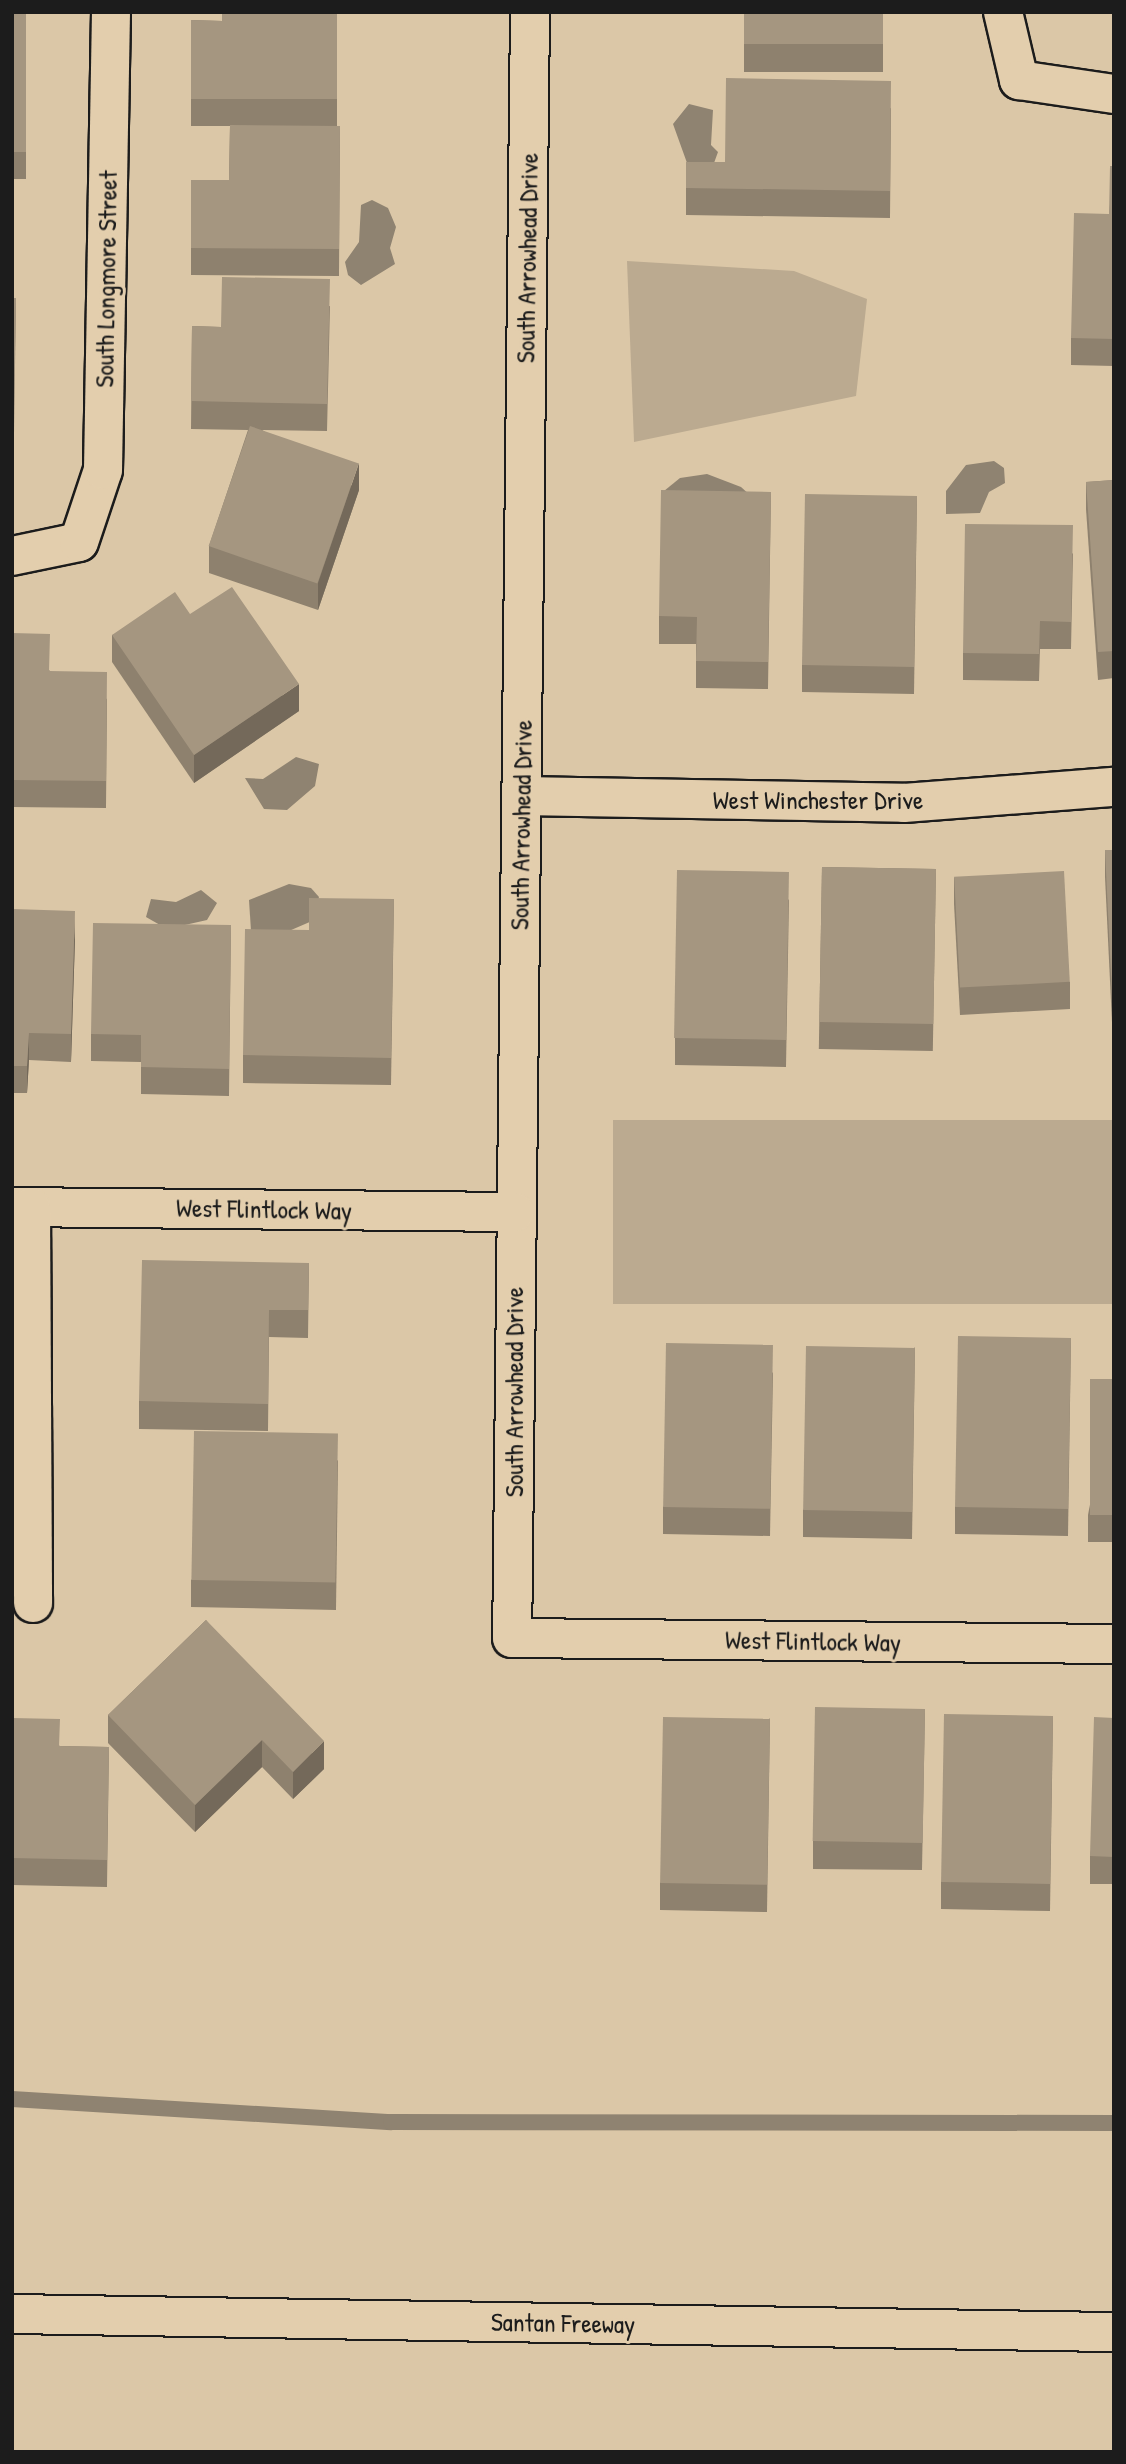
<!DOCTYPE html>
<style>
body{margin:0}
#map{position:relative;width:1126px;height:2464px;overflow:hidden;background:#dbc7a7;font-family:"Patrick Hand",sans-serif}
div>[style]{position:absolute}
.green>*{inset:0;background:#bbaa90;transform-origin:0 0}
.water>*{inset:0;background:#8f8371}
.stream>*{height:16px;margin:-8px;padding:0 8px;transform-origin:8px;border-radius:8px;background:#8f8371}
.roads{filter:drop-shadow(2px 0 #1c1c1c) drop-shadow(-2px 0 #1c1c1c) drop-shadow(0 2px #1c1c1c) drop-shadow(0 -2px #1c1c1c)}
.street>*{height:38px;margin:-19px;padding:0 19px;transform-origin:19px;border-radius:19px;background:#e3cead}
.highway>*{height:38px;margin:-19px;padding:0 19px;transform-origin:19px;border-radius:19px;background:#e3cead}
.wall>*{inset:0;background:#8e816e;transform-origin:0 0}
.shaded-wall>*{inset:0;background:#74695a}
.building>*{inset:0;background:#a59680;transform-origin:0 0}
span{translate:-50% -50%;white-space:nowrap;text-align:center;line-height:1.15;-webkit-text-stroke:6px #e3cead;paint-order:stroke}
.street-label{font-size:26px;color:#1c1c1c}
.frame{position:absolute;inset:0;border:14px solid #1c1c1c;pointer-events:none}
</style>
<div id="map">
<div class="green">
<div style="clip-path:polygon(627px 261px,794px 271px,867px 299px,856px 396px,634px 442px)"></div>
<div style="left:1114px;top:1120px;width:184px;height:501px;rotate:90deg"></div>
</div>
<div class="water">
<div style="clip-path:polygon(689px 104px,713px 110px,711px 145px,718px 152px,714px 163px,691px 174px,673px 124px)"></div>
<div style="clip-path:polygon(372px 200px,388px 208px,396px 227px,390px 248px,395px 264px,361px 285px,348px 275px,345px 262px,359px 242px,361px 205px)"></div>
<div style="clip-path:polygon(994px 461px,1004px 468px,1005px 483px,989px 492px,980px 513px,946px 514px,946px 491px,966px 465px)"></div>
<div style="clip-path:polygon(707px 474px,741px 487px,751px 496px,664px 491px,680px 478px)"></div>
<div style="clip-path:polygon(296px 757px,319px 764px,315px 786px,287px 810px,264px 809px,245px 778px,263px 779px)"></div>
<div style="clip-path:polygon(289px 884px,311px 888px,319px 897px,312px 921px,268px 940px,251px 931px,249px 900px)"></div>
<div style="clip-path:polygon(201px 890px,217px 903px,207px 920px,167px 929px,146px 917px,151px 899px,176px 902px)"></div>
</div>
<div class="stream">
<div style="left:12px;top:2099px;width:380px;rotate:3.5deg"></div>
<div style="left:391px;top:2122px;width:723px;rotate:0.08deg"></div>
</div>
<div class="roads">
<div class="street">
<div style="left:530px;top:12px;width:1626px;rotate:90.63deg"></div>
<div style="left:512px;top:1638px;width:602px;rotate:0.57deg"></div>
<div style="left:1003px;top:12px;width:70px;rotate:76.8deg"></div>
<div style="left:1019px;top:80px;width:96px;rotate:8.4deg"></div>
<div style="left:12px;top:556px;width:68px;rotate:-11.8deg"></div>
<div style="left:79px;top:542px;width:76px;rotate:-71.6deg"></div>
<div style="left:103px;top:470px;width:458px;rotate:-89deg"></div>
<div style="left:522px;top:796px;width:382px;rotate:1deg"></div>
<div style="left:904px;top:803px;width:211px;rotate:-4.4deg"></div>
<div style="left:12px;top:1207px;width:503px;rotate:0.57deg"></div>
<div style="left:31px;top:1207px;width:396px;rotate:89.7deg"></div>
</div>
<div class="highway">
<div style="left:12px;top:2314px;width:1102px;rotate:0.94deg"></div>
</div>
</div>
<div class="wall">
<div style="left:12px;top:12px;width:14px;height:167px"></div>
<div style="clip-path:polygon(337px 12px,337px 126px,340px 126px,339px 276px,191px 275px,191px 180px,229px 180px,230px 126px,191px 126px,191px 20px,222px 21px)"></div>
<div style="left:744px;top:12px;width:139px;height:60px"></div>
<div style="clip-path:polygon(891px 108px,890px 218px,686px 215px,686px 162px,725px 162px)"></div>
<div style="clip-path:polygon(1114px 166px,1114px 366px,1071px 365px,1071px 338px,1109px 214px)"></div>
<div style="clip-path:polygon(12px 298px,16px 298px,14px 433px,12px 433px)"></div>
<div style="clip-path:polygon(330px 306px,327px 431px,262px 430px,359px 490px,318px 610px,209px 573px,209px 546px,248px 430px,191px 429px,192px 326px,221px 327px)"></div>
<div style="clip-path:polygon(1114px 480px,1114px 678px,1098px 680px,1086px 509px,1086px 482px)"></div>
<div style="clip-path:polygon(771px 492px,768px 689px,696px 688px,696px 644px,659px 644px,659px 616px)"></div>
<div style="clip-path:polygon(917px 496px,914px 694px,802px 692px,802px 665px)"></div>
<div style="clip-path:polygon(1073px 553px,1071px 649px,1040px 649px,1039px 681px,963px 680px,963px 653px)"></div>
<div style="clip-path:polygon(190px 614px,299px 711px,194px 783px,112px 662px,112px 635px)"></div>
<div style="clip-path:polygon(12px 633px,50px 671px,107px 699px,106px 808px,12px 807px)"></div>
<div style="clip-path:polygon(1105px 850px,1114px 850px,1114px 1043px,1113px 1043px,1105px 877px)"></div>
<div style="left:822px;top:867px;width:114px;height:182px;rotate:1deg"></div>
<div style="clip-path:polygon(954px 877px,1070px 982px,1070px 1009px,960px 1015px,954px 904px)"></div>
<div style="clip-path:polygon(394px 899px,391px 1085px,243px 1083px,243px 1055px,309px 930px)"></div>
<div style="clip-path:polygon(789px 899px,786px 1067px,675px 1065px,675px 1038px)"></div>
<div style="clip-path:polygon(12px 909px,75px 939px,71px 1062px,29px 1060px,27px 1093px,12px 1093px)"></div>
<div style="clip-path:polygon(231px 925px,229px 1096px,141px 1094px,141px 1062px,91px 1061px,91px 1034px)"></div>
<div style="clip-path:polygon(309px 1263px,308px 1338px,269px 1337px,268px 1431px,139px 1429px,139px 1401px)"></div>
<div style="clip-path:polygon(1071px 1338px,1068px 1536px,955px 1534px,955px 1507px)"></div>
<div style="clip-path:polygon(915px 1347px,912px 1539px,803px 1537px,803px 1510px)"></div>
<div style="clip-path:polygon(773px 1372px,770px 1536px,663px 1534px,663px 1507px)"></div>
<div style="clip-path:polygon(1114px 1379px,1114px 1542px,1088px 1542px,1088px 1515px)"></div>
<div style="clip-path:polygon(338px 1460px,336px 1610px,191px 1607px,191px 1580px)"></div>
<div style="clip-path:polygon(206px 1620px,324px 1769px,293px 1799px,262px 1767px,195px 1832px,108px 1743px,108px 1715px)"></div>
<div style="clip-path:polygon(925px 1709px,922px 1870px,813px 1869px,813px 1841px)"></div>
<div style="clip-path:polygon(1053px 1716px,1050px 1911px,941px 1909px,941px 1882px)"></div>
<div style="clip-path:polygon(12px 1718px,60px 1746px,109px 1747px,107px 1887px,12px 1885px)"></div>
<div style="clip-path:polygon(770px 1718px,767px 1912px,660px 1910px,660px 1883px)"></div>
<div style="clip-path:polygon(1114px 1718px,1114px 1884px,1090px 1884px,1090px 1856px)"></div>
</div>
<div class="shaded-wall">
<div style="clip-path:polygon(359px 463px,359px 490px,318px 610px,318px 583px)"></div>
<div style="clip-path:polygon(299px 684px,299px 711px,194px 783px,194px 755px)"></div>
<div style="clip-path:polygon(75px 911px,75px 939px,71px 1062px,71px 1034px)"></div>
<div style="clip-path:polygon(29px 1033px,29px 1060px,27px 1093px,27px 1066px)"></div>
<div style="clip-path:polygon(262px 1740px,262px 1767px,195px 1832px,195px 1805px)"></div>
<div style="clip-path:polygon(324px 1741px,324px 1769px,293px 1799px,293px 1772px)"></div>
</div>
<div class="building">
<div style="left:12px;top:12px;width:14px;height:140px"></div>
<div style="clip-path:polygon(222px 12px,337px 12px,337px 99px,191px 99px,191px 20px,222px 21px)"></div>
<div style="left:744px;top:12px;width:139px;height:32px"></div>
<div style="clip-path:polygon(726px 78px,891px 81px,890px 191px,686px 188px,686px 162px,725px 162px)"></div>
<div style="clip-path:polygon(230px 125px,340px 126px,339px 249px,191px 248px,191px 180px,229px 180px)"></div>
<div style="clip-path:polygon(1110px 166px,1114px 166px,1114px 339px,1071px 338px,1074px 213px,1109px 214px)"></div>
<div style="clip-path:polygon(222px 277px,330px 279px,327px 404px,191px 401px,192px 326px,221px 327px)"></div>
<div style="clip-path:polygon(12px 298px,16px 298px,14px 406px,12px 406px)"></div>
<div style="left:250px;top:426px;width:115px;height:127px;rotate:19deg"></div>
<div style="clip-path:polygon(1114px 480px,1114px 651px,1098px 652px,1086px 482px)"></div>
<div style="clip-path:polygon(661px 490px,771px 492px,768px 662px,696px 661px,697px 617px,659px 616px)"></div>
<div style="left:805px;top:494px;width:112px;height:171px;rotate:1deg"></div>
<div style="clip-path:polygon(965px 524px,1073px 525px,1071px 622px,1040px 621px,1039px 654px,963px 653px)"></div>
<div style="clip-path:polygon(232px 587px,299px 684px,194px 755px,112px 635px,175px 592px,190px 614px)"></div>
<div style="clip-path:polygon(12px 633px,50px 634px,49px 671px,107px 672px,106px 781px,12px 780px)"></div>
<div style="clip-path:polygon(1105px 850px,1114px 850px,1114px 1016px,1113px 1016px)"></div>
<div style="left:822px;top:867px;width:114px;height:155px;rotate:1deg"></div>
<div style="left:677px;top:870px;width:112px;height:168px;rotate:1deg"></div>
<div style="left:1064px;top:871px;width:111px;height:110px;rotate:87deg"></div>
<div style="clip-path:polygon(309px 898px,394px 899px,391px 1058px,243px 1055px,245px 929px,309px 930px)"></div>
<div style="clip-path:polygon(12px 909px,75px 911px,71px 1034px,29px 1033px,27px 1066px,12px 1066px)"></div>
<div style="clip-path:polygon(93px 923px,231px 925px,229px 1069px,141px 1067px,141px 1035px,91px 1034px)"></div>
<div style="clip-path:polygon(142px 1260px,309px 1263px,308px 1310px,269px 1310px,268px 1404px,139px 1401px)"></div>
<div style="left:958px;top:1336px;width:113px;height:171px;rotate:1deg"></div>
<div style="left:666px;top:1343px;width:107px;height:164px;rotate:1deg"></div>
<div style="left:806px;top:1346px;width:109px;height:164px;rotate:1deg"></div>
<div style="left:1090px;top:1379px;width:24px;height:136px"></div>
<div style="left:194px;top:1431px;width:144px;height:149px;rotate:1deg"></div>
<div style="clip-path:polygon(206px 1620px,324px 1741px,293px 1772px,262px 1740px,195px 1805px,108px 1715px)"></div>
<div style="left:815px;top:1707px;width:110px;height:134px;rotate:1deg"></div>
<div style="left:944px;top:1714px;width:109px;height:168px;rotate:1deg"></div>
<div style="left:663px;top:1717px;width:107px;height:166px;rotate:1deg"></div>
<div style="clip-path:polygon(1094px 1717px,1114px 1718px,1114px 1857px,1090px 1856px)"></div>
<div style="clip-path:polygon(12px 1718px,60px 1719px,59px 1746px,109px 1747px,107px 1860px,12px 1858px)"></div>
</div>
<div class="street-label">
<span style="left:527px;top:258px;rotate:-89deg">South Arrowhead Drive</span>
<span style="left:106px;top:279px;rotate:-89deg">South Longmore Street</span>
<span style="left:818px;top:800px">West Winchester Drive</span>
<span style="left:521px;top:825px;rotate:-89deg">South Arrowhead Drive</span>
<span style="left:264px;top:1209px;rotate:1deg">West Flintlock Way</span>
<span style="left:514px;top:1392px;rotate:-90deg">South Arrowhead Drive</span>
<span style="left:813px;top:1641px;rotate:1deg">West Flintlock Way</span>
<span style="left:563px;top:2323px;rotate:1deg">Santan Freeway</span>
</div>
<div class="frame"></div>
</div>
